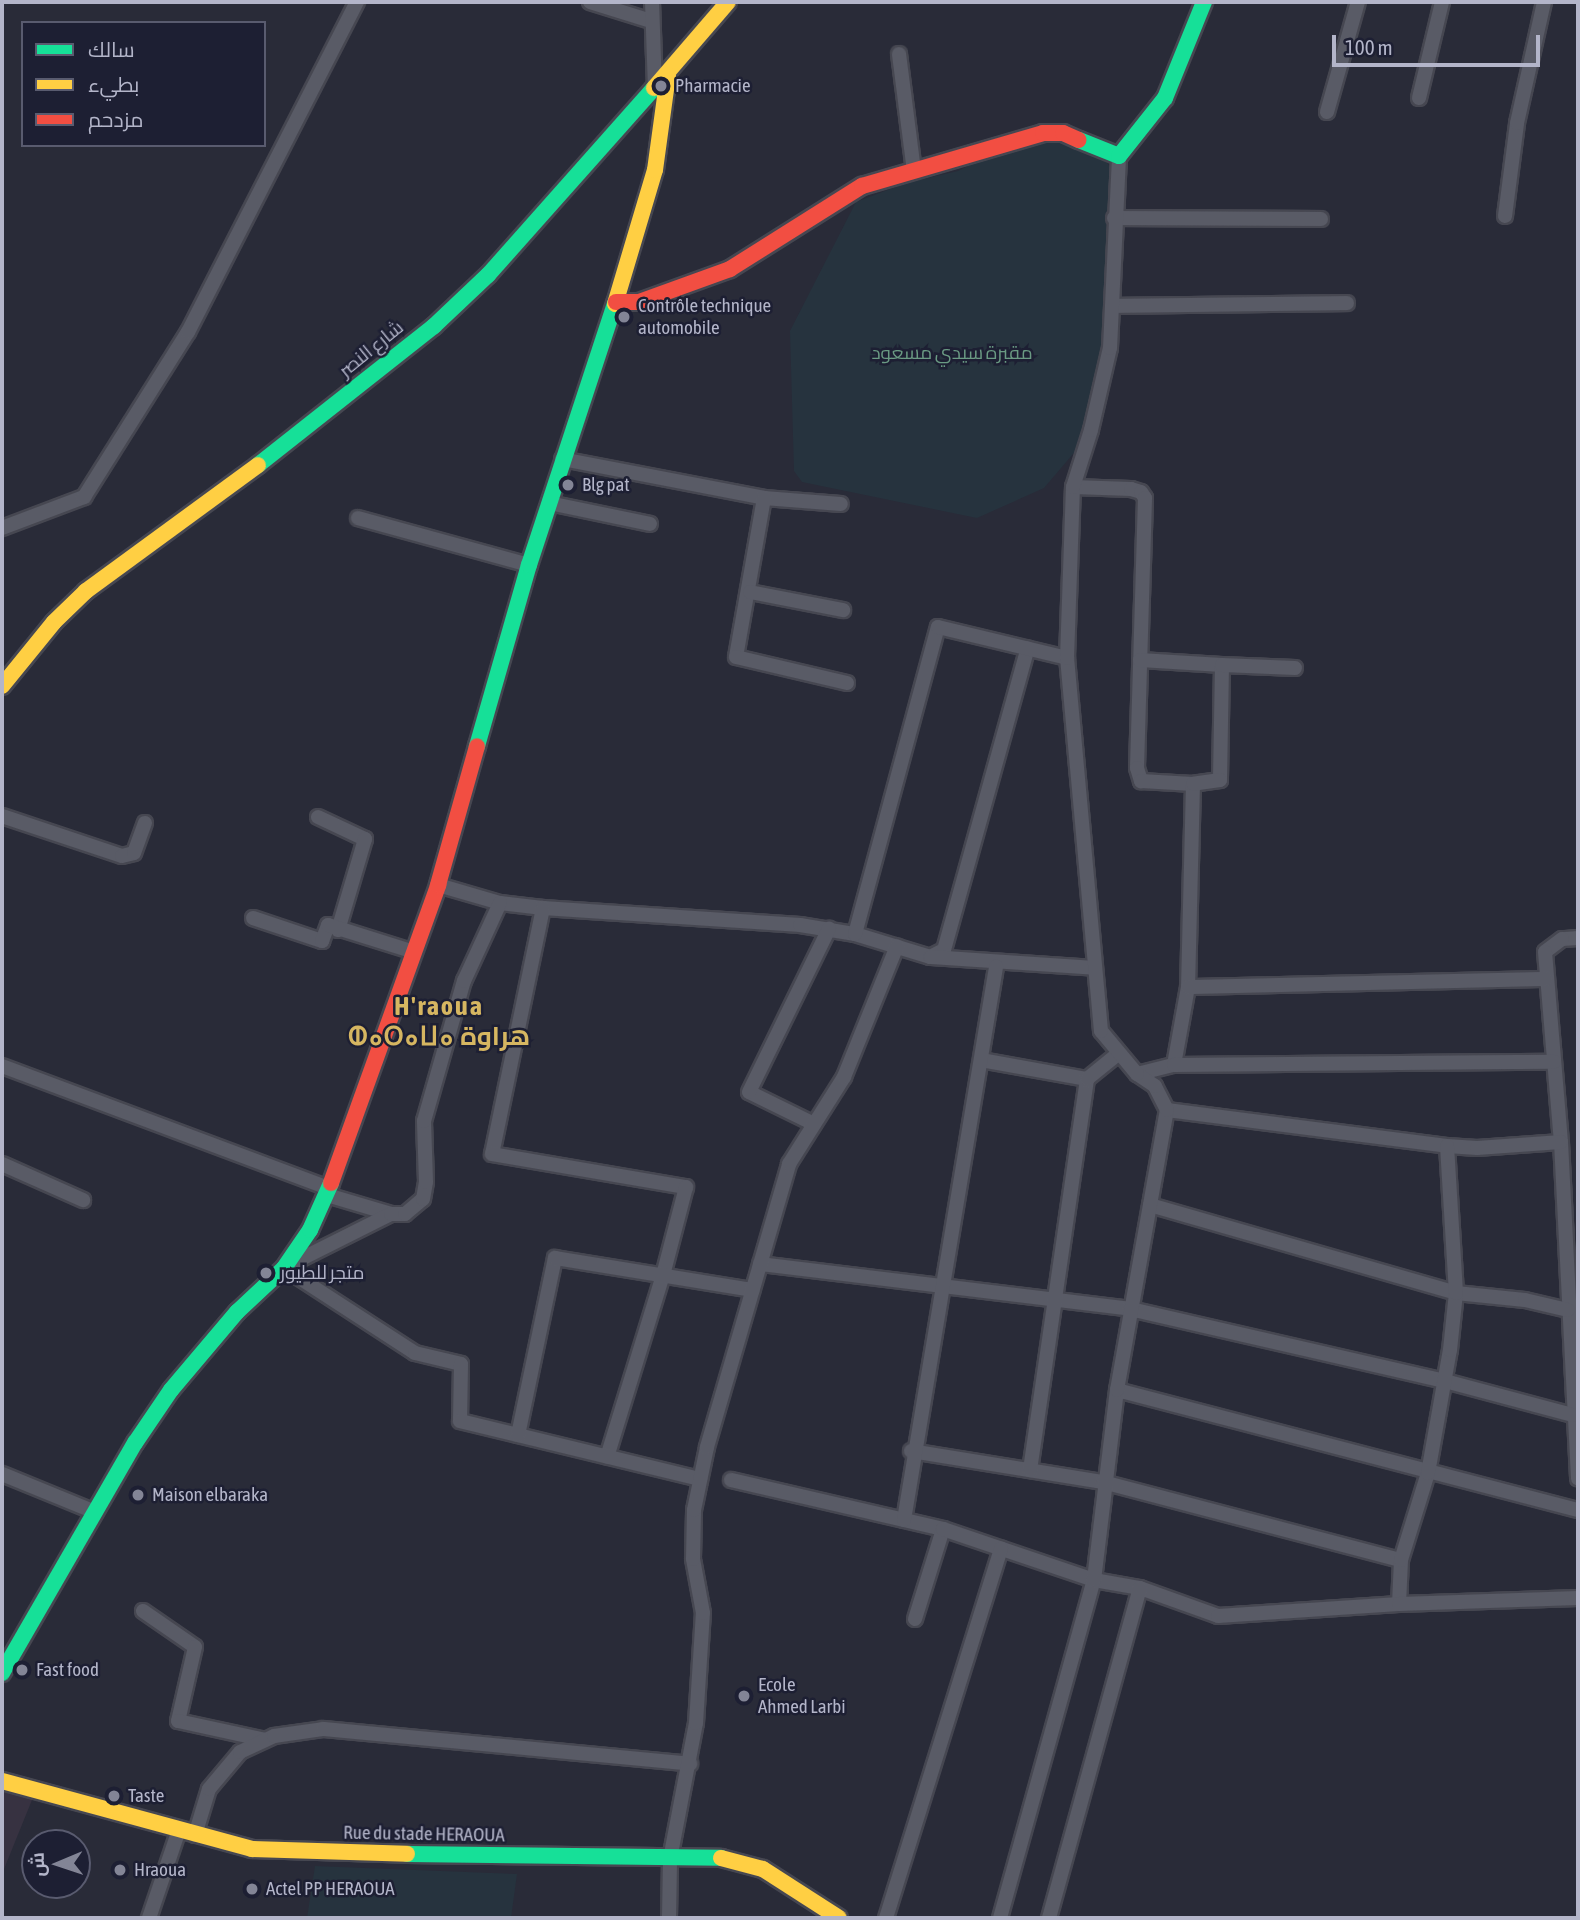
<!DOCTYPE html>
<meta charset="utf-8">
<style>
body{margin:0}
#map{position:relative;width:1580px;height:1920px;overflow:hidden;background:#292b38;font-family:"Asap Condensed",Cairo,"Noto Sans Tifinagh",sans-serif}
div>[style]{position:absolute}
.medical>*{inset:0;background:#373241}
.green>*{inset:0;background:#26333e}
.roads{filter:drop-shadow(2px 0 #464751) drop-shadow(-2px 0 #464751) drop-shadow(0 2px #464751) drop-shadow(0 -2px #464751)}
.street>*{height:14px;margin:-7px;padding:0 7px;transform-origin:7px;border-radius:7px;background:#595b66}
.fast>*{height:16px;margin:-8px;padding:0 8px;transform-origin:8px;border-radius:8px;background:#16e098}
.slow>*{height:16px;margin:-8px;padding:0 8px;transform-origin:8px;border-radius:8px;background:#ffcf43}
.jam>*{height:16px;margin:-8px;padding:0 8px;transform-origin:8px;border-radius:8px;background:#f24e42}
.dots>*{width:19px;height:19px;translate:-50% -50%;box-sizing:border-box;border:4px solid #1d1f33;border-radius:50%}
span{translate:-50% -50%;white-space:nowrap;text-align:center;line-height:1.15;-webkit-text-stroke:5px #1d1f33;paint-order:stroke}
.poi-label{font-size:19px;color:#b3b5c9}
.left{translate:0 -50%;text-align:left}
.street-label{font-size:19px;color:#b3b5c9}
.park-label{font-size:19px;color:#6a9a83}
.district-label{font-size:26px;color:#d6b661;font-weight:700;letter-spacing:2px}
.frame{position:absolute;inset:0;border:4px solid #b3b5c9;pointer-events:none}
.legend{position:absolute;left:21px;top:21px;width:245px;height:126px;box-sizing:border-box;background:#1d1f33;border:2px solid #595b6f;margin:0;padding:9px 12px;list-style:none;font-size:21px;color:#b3b5c9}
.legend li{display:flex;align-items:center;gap:14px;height:35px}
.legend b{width:35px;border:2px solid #595b6f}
.north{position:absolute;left:21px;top:1829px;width:70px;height:70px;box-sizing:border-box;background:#1d1f33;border:2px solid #595b6f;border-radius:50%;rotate:268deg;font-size:19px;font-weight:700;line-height:28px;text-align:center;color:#b3b5c9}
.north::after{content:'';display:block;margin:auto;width:24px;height:32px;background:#838596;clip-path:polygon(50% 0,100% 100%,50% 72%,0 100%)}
.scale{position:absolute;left:1332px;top:35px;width:208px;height:32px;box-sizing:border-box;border:4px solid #b3b5c9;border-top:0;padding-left:9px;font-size:21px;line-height:24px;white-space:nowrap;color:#b3b5c9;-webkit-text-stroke:5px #1d1f33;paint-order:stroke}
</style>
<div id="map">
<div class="medical">
<div style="clip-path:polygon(2px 1792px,34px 1795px,2px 1874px)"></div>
</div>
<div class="green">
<div style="clip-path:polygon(1054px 136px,1099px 152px,1117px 176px,1117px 295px,1090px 434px,1044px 488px,977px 518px,802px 482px,794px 471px,790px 331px,856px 202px,906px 183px,958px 171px,1005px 147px)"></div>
<div style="clip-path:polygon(315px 1866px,517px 1874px,511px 1918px,307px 1918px)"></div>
</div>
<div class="roads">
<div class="street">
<div style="left:590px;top:2px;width:64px;rotate:17.3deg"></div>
<div style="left:652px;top:2px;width:86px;rotate:88deg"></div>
<div style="left:899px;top:54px;width:118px;rotate:82.7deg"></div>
<div style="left:1419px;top:98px;width:99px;rotate:-76.5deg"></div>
<div style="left:1327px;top:112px;width:114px;rotate:-74.3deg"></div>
<div style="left:1505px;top:216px;width:94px;rotate:-82.6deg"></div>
<div style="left:1517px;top:123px;width:124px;rotate:-77.4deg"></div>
<div style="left:1114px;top:218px;width:207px;rotate:0.3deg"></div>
<div style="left:1113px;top:306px;width:234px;rotate:-0.7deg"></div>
<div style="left:562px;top:459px;width:206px;rotate:10.9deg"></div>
<div style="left:764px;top:498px;width:77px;rotate:4.5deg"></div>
<div style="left:1073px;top:487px;width:58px;rotate:2deg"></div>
<div style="left:1131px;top:489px;width:10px;rotate:17deg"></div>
<div style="left:1141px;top:492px;width:7px;rotate:56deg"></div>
<div style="left:1145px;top:498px;width:270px;rotate:91.7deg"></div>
<div style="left:1137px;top:768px;width:14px;rotate:73deg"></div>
<div style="left:1141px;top:781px;width:52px;rotate:3.3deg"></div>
<div style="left:1193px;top:784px;width:203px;rotate:91.4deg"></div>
<div style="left:1188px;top:987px;width:79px;rotate:100.2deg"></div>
<div style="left:764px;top:498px;width:161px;rotate:100deg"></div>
<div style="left:736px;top:657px;width:114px;rotate:13.2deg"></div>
<div style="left:549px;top:503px;width:103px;rotate:11.7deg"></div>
<div style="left:358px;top:518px;width:177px;rotate:15.4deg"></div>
<div style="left:2px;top:528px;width:88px;rotate:-20.7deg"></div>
<div style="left:84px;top:497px;width:195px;rotate:-57.8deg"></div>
<div style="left:188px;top:332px;width:371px;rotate:-62.9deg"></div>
<div style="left:750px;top:592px;width:95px;rotate:11deg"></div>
<div style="left:1140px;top:660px;width:82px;rotate:3.5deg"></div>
<div style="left:1222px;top:665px;width:115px;rotate:91deg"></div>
<div style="left:1220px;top:780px;width:27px;rotate:172deg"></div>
<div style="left:1222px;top:665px;width:73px;rotate:2.4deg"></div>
<div style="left:2px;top:816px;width:126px;rotate:18.4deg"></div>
<div style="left:122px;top:856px;width:12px;rotate:-14deg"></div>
<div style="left:134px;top:853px;width:32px;rotate:-70deg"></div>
<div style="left:318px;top:817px;width:52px;rotate:25.1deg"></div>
<div style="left:365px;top:839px;width:95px;rotate:106.5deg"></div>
<div style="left:438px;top:885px;width:65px;rotate:16.2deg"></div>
<div style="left:500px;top:903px;width:43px;rotate:6.6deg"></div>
<div style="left:543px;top:908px;width:258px;rotate:3.8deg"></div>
<div style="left:800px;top:925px;width:56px;rotate:9.3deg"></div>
<div style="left:855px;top:934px;width:78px;rotate:17deg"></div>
<div style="left:930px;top:957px;width:16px;rotate:-27deg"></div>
<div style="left:944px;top:950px;width:313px;rotate:-74.5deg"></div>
<div style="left:543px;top:908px;width:251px;rotate:101.7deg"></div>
<div style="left:492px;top:1154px;width:197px;rotate:9.7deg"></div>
<div style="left:686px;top:1187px;width:91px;rotate:104.6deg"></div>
<div style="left:663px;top:1275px;width:190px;rotate:107.1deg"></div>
<div style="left:253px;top:918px;width:73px;rotate:18.4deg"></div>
<div style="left:322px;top:941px;width:17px;rotate:-69deg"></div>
<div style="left:328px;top:925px;width:90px;rotate:17.4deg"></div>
<div style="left:855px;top:934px;width:318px;rotate:-74.9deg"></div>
<div style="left:938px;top:627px;width:133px;rotate:13.5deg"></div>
<div style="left:1578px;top:938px;width:16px;rotate:176deg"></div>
<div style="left:1562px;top:939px;width:21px;rotate:143deg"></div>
<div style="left:1545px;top:952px;width:191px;rotate:85.2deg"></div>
<div style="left:1561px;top:1142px;width:337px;rotate:87.1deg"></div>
<div style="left:931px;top:957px;width:164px;rotate:3.8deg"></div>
<div style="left:1188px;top:987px;width:358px;rotate:-1.3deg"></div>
<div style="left:981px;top:1060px;width:108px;rotate:10.2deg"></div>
<div style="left:2px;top:1066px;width:348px;rotate:20.5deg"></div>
<div style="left:1137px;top:1074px;width:38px;rotate:-14deg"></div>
<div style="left:1174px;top:1065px;width:380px;rotate:-0.5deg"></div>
<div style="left:1167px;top:1110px;width:282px;rotate:7.3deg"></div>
<div style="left:1447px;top:1146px;width:30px;rotate:4deg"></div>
<div style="left:1477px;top:1148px;width:84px;rotate:-4.1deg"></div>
<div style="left:814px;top:1124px;width:72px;rotate:-153.8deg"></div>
<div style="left:749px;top:1092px;width:182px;rotate:-63.9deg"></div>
<div style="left:2px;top:1164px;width:89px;rotate:24deg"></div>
<div style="left:327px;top:1195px;width:67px;rotate:16.5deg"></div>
<div style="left:1150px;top:1205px;width:318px;rotate:16deg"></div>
<div style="left:1456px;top:1293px;width:69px;rotate:5.8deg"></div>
<div style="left:1525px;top:1300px;width:44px;rotate:13.1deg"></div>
<div style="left:760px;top:1264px;width:373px;rotate:6.9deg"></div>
<div style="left:1130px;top:1309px;width:323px;rotate:12.9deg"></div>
<div style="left:1445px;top:1381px;width:132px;rotate:14.9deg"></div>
<div style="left:287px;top:1266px;width:116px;rotate:-26.6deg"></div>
<div style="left:391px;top:1214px;width:14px"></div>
<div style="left:405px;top:1214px;width:23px;rotate:-40deg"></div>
<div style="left:423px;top:1199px;width:17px;rotate:-80deg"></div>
<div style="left:426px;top:1182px;width:61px;rotate:-91.9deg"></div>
<div style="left:424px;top:1121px;width:146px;rotate:-74.1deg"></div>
<div style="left:464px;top:981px;width:86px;rotate:-65.2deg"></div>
<div style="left:284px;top:1268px;width:156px;rotate:33deg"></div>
<div style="left:415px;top:1353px;width:47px;rotate:13.4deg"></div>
<div style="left:461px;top:1364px;width:57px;rotate:91deg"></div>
<div style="left:460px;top:1421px;width:247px;rotate:13.6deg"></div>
<div style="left:1117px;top:1390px;width:476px;rotate:14.6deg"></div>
<div style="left:518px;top:1435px;width:181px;rotate:-78.2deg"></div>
<div style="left:555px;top:1258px;width:200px;rotate:9.2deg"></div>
<div style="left:911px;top:1451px;width:194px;rotate:9.2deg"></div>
<div style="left:1103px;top:1482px;width:308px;rotate:14.7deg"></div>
<div style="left:1030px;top:1470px;width:395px;rotate:-81.7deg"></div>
<div style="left:1087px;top:1079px;width:41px;rotate:-39.1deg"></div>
<div style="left:2px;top:1474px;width:100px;rotate:22.2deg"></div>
<div style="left:731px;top:1480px;width:218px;rotate:13deg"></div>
<div style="left:904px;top:1520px;width:561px;rotate:-80.55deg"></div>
<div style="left:1399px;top:1604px;width:44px;rotate:-87.4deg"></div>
<div style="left:1401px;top:1560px;width:91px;rotate:-72.8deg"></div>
<div style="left:1428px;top:1473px;width:125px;rotate:-79.9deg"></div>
<div style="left:1450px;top:1350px;width:57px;rotate:-84deg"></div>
<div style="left:1456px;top:1293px;width:147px;rotate:-93.5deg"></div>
<div style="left:143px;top:1611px;width:63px;rotate:34.7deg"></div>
<div style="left:195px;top:1647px;width:76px;rotate:102.9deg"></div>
<div style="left:178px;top:1721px;width:89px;rotate:12.3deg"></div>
<div style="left:915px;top:1619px;width:94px;rotate:-72.7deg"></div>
<div style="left:943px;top:1529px;width:159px;rotate:18.7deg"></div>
<div style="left:1094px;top:1580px;width:47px;rotate:9.9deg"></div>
<div style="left:1140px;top:1588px;width:83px;rotate:19.7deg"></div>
<div style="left:1218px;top:1616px;width:181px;rotate:-3.8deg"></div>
<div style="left:1399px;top:1604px;width:179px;rotate:-1.9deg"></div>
<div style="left:195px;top:1835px;width:48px;rotate:-73.1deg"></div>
<div style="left:209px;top:1789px;width:48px;rotate:-50deg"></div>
<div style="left:240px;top:1752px;width:38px;rotate:-25deg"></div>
<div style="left:274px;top:1736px;width:49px;rotate:-8.1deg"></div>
<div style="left:323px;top:1729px;width:369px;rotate:5.4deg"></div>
<div style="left:149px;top:1918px;width:93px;rotate:-71.2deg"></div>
<div style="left:669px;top:1918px;width:59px;rotate:-89deg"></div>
<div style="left:670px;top:1859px;width:138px;rotate:-79.2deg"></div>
<div style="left:696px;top:1723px;width:110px;rotate:-86.4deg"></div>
<div style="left:703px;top:1613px;width:55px;rotate:-100.5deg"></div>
<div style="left:693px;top:1559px;width:49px;rotate:-88.8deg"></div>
<div style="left:694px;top:1510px;width:64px;rotate:-78.3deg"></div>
<div style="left:707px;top:1447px;width:295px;rotate:-73.8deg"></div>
<div style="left:789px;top:1164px;width:103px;rotate:-57.7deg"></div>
<div style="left:844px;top:1077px;width:141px;rotate:-68deg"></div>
<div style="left:886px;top:1918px;width:387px;rotate:-72.7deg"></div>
<div style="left:1000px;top:1918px;width:351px;rotate:-74.5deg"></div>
<div style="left:1094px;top:1580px;width:191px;rotate:-83.1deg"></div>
<div style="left:1117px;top:1390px;width:284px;rotate:-79.9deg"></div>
<div style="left:1167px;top:1110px;width:27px;rotate:-117deg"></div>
<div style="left:1155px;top:1086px;width:22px;rotate:-146deg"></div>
<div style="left:1137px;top:1074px;width:56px;rotate:-129.9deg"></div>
<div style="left:1101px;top:1031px;width:375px;rotate:-95.2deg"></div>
<div style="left:1067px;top:658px;width:171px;rotate:-88deg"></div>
<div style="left:1073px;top:487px;width:60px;rotate:-72.5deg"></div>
<div style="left:1091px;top:430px;width:84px;rotate:-77deg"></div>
<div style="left:1110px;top:348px;width:192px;rotate:-87.3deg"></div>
<div style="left:1049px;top:1918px;width:342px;rotate:-74.6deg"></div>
</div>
<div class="fast">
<div style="left:1079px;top:140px;width:43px;rotate:21.8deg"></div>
<div style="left:1119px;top:156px;width:74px;rotate:-51.6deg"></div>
<div style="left:1165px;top:98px;width:104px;rotate:-67.9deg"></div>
<div style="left:258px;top:465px;width:224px;rotate:-38.3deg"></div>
<div style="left:434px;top:326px;width:74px;rotate:-43.4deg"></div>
<div style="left:488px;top:275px;width:250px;rotate:-48.4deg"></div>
<div style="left:477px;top:746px;width:188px;rotate:-74deg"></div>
<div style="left:529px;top:565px;width:275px;rotate:-71.8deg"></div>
<div style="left:2px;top:1673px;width:266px;rotate:-60deg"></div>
<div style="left:135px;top:1443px;width:64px;rotate:-55.8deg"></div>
<div style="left:171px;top:1390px;width:102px;rotate:-49.8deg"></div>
<div style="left:237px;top:1312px;width:64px;rotate:-43.1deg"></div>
<div style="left:284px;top:1268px;width:46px;rotate:-55.6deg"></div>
<div style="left:310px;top:1230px;width:51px;rotate:-65.9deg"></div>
<div style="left:407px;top:1854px;width:314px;rotate:0.7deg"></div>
</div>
<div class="slow">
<div style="left:654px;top:88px;width:113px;rotate:-49.3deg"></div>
<div style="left:615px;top:304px;width:140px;rotate:-73.4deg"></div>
<div style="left:655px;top:170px;width:96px;rotate:-82.2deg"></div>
<div style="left:2px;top:686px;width:82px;rotate:-50.9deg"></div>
<div style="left:54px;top:622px;width:45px;rotate:-44.1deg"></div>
<div style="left:86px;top:591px;width:213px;rotate:-36.2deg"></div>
<div style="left:2px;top:1781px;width:259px;rotate:15.2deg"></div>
<div style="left:252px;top:1849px;width:155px;rotate:1.8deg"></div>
<div style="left:721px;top:1858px;width:43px;rotate:14.7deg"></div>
<div style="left:763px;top:1869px;width:90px;rotate:32.8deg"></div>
</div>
<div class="jam">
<div style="left:616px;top:302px;width:23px"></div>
<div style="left:639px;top:302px;width:97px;rotate:-19.9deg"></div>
<div style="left:730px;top:269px;width:156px;rotate:-32.2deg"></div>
<div style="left:862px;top:186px;width:189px;rotate:-16.3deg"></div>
<div style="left:1043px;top:133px;width:20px"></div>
<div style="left:1063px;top:133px;width:17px;rotate:24deg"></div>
<div style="left:331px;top:1183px;width:317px;rotate:-70.2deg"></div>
<div style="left:438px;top:885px;width:144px;rotate:-74.3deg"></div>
</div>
</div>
<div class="dots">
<div style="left:661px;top:86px;background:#838596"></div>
<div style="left:624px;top:317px;background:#838596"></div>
<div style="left:568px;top:485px;background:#838596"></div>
<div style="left:266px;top:1273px;background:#838596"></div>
<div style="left:138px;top:1495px;background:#838596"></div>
<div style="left:22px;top:1670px;background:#838596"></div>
<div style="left:744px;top:1696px;background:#838596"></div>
<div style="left:114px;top:1796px;background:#838596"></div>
<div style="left:120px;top:1870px;background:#838596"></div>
<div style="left:252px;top:1889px;background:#838596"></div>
</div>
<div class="poi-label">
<span class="left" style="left:675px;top:86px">Pharmacie</span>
<span class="left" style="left:638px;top:317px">Contrôle technique<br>automobile</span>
<span class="left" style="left:582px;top:485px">Blg pat</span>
<span class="left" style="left:280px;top:1273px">متجر للطيور</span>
<span class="left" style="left:152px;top:1495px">Maison elbaraka</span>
<span class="left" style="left:36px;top:1670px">Fast food</span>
<span class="left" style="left:758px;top:1696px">Ecole<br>Ahmed Larbi</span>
<span class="left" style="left:128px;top:1796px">Taste</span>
<span class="left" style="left:134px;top:1870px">Hraoua</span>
<span class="left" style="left:266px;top:1889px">Actel PP HERAOUA</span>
</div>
<div class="street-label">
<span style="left:371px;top:349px;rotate:-39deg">شارع النصر</span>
<span style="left:424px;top:1834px;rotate:1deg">Rue du stade HERAOUA</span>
</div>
<div class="park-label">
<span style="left:952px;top:353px">مقبرة سيدي مسعود</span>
</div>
<div class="district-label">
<span style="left:439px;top:1022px">H'raoua<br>ⵀⴰⵔⴰⵡⴰ هراوة</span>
</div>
<div class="frame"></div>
<ul class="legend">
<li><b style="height:9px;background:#16e098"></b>سالك</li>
<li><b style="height:9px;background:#ffcf43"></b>بطيء</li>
<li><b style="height:9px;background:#f24e42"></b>مزدحم</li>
</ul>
<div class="north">ش</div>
<div class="scale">100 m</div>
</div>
